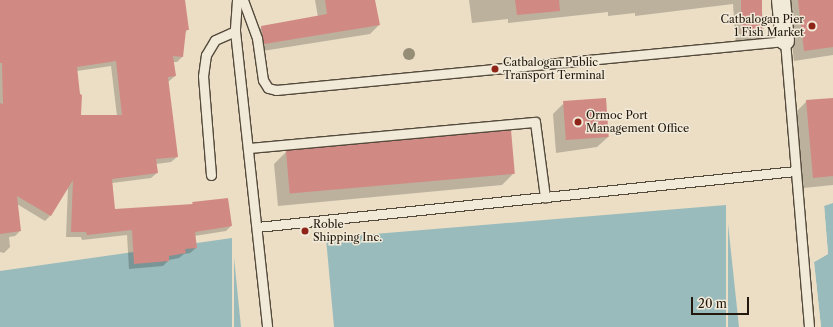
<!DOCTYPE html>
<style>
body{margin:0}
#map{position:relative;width:833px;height:327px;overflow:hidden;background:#ebdec5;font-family:"Libre Caslon Text",serif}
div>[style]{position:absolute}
.water>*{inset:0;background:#9bb}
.pier>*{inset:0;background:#ebdec5;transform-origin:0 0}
.shadow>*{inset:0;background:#0003}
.building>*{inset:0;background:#d18984;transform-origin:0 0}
.roads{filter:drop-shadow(1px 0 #544a3c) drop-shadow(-1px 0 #544a3c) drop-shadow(0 1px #544a3c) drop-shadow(0 -1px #544a3c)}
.service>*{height:9px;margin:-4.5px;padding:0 4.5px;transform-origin:4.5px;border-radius:4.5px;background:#f2ead9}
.minor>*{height:18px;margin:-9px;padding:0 9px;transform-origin:9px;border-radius:9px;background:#f2ead9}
.trees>*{width:12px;height:12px;margin:-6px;border-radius:50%;background:#968d76}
.dots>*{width:11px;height:11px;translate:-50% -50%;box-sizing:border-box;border:2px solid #f2ead9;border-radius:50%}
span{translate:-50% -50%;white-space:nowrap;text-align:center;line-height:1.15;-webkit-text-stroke:3px #f2ead9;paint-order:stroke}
.poi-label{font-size:11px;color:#22180e}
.right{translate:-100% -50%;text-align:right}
.left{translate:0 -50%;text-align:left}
.scale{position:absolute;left:691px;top:297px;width:58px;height:18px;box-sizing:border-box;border:2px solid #22180e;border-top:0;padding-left:5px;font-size:12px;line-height:14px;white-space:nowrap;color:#22180e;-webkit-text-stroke:3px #f2ead9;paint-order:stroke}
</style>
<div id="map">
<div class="water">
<div style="clip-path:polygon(833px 203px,833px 327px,821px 327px,814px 262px,828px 254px,824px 206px)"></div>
<div style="clip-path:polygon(726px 205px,739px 327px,334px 327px,326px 238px)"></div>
<div style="clip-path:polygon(232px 238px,241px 327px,0 327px,0 271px)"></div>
</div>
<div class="pier">
<div style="clip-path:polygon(824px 204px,828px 254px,814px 262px,821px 327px,819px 327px,812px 262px,826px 253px,822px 206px)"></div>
<div style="left:726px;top:205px;width:2px;height:123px"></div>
<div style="left:232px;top:238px;width:2px;height:89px"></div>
<div style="left:324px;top:238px;width:2px;height:89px"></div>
</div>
<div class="shadow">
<div style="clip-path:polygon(evenodd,0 0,184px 0,188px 29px,185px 33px,182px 57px,177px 62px,173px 62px,175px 76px,168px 82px,177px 157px,171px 162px,156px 164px,157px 173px,151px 178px,112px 183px,114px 210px,191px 205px,193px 203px,231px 226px,226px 231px,194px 236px,196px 248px,190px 253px,184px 254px,179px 258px,169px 260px,163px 266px,129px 269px,127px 235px,82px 240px,81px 237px,66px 237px,68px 186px,50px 216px,45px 221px,17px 204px,20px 231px,15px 236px,9px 237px,10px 247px,4px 253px,0 252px,0 0,111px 66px,117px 116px,80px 116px,77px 71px,111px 66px)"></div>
<div style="clip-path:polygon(315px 0,374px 0,379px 25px,370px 34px,256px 52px,253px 35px,262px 27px,318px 17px)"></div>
<div style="clip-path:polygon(469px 0,761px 0,764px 35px,756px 43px,736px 45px,733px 4px,635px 16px,635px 13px,608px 16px,608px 12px,508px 23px,508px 19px,472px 23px)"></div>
<div style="clip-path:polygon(787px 0,833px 0,833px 55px,794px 61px)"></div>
<div style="clip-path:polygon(833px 99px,833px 185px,803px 188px,797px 111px,807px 101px)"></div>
<div style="clip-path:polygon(563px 104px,608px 137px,597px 147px,556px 153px,553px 114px)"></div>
<div style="clip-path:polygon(286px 152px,514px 173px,502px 185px,278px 206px,274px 164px)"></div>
</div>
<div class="building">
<div style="clip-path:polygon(evenodd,0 0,185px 0,189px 30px,186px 30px,183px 57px,173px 56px,176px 76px,168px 77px,178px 157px,156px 159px,158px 173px,112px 179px,115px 209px,193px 204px,192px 202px,228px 198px,232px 226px,195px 232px,197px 248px,185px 249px,186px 253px,169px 256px,169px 261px,134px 264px,132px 230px,87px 235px,86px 232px,71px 232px,73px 180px,51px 216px,17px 196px,21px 231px,0 234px,0 103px,3px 104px,2px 63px,0 63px,0 0,116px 61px,122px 115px,81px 115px,82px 95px,80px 94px,77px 67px,116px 61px)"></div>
<div style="clip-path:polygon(325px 0,375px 0,380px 25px,264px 44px,261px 26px,327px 14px)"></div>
<div style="clip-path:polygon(515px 0,559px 0,560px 11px,517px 15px)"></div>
<div style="left:741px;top:0;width:21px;height:37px"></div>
<div style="clip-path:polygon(798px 0,833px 0,833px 47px,804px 51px)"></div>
<div style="left:606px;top:98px;width:39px;height:43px;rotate:86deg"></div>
<div style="clip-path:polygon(833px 98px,833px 176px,813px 178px,806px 100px)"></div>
<div style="left:511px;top:130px;width:44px;height:226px;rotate:85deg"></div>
</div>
<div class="roads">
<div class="service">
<div style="left:237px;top:0;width:31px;rotate:94deg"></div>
<div style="left:235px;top:31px;width:298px;rotate:83.8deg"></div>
<div style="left:243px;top:0;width:40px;rotate:69.8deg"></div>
<div style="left:257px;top:38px;width:42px;rotate:81.9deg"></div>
<div style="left:263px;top:80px;width:9px;rotate:58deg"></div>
<div style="left:268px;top:88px;width:8px;rotate:14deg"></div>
<div style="left:276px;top:90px;width:511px;rotate:-5.5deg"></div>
<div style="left:785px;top:41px;width:287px;rotate:85.2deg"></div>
<div style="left:248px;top:148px;width:288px;rotate:-5.2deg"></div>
<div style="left:535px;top:122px;width:76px;rotate:82.4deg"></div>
<div style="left:211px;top:175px;width:99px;rotate:-94.6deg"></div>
<div style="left:203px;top:76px;width:21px;rotate:-82deg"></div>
<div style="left:206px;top:55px;width:17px;rotate:-59deg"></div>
<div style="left:215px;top:40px;width:22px;rotate:-24deg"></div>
<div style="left:257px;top:227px;width:541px;rotate:-5.94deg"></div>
</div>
<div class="minor">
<div style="left:781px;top:0;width:41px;rotate:84.4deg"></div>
</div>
</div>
<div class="trees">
<div style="left:409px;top:54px"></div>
</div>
<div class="dots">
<div style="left:812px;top:26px;background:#8f2418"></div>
<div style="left:495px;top:69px;background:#8f2418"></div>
<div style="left:578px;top:122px;background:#8f2418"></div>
<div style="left:305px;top:231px;background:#8f2418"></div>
</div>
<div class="poi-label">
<span class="right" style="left:804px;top:26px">Catbalogan Pier<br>1 Fish Market</span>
<span class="left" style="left:503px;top:69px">Catbalogan Public<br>Transport Terminal</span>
<span class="left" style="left:586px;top:122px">Ormoc Port<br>Management Office</span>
<span class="left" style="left:313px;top:231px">Roble<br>Shipping Inc.</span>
</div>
<div class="scale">20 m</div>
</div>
